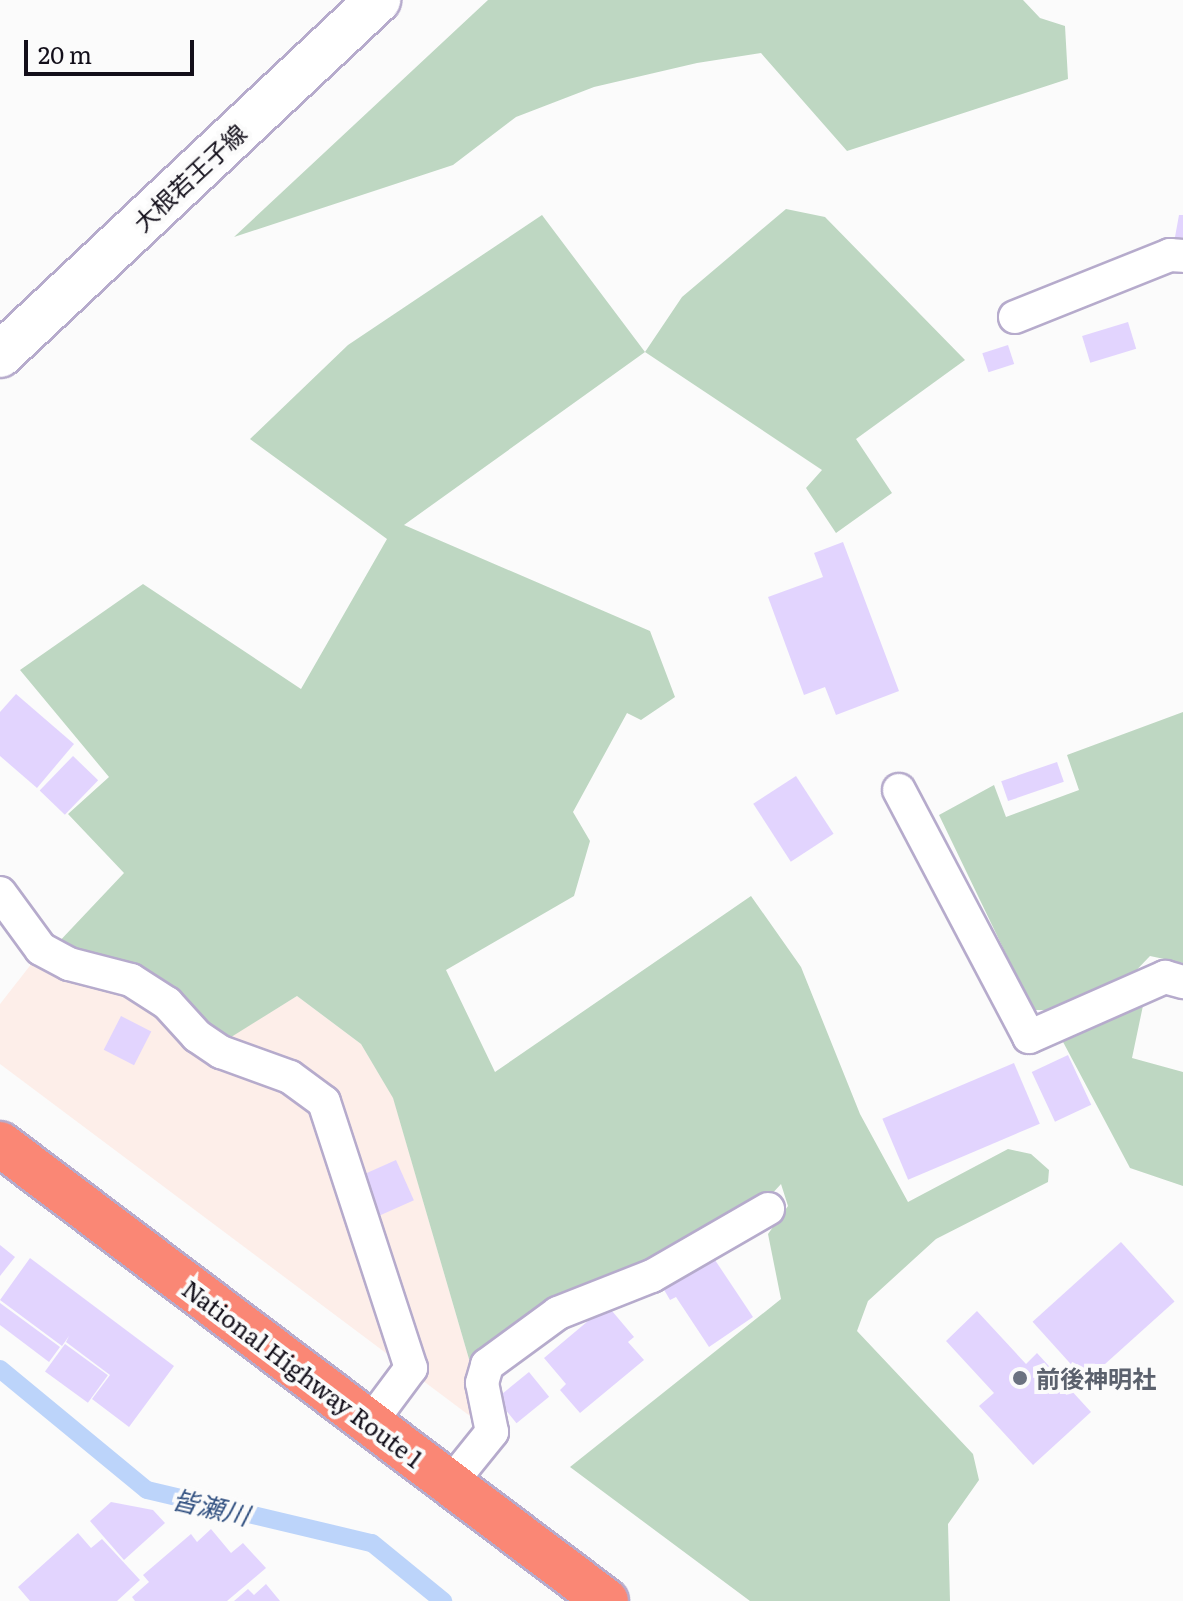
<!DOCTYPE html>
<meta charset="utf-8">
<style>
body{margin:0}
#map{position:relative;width:1183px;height:1601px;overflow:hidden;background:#fbfbfb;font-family:Literata,"Noto Sans JP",serif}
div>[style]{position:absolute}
.industrial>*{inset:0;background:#fdeee9}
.green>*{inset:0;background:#bed7c2}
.stream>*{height:18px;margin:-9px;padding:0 9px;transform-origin:9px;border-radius:9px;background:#bcd4fa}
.building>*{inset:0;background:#e2d4fe;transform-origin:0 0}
.roads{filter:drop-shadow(2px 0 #b6abcc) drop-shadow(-2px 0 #b6abcc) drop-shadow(0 2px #b6abcc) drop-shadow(0 -2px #b6abcc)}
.lane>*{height:32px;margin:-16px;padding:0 16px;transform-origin:16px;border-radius:16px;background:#fff}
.secondary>*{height:44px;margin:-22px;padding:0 22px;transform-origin:22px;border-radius:22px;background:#fff}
.highway>*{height:44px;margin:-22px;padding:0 22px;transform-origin:22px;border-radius:22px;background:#fa8775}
.dots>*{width:22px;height:22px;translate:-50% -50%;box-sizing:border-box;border:4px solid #fbfbfb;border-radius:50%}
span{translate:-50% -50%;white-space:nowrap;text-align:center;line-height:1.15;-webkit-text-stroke:8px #fbfbfb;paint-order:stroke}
.street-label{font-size:24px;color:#130f1a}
.worship-label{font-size:24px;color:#5b616d;font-weight:700}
.left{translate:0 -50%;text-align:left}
.water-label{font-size:26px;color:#315080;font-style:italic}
.scale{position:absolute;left:24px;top:40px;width:170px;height:36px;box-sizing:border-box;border:4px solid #130f1a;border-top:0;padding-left:10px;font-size:24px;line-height:28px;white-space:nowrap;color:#130f1a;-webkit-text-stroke:6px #fbfbfb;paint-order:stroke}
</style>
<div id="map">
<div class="industrial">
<div style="clip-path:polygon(36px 958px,129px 990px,220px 1043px,297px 996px,361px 1044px,393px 1097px,469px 1359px,478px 1422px,0 1064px,0 1004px)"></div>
</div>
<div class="green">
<div style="clip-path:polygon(488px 0,1023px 0,1040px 18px,1065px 26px,1068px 79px,847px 151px,761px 53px,697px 63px,594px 87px,516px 117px,453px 165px,234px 237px)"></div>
<div style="clip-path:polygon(786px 209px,825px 217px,965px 360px,856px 439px,892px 493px,836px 533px,806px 488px,822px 470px,645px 352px,404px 525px,650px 631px,675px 697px,641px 720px,627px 713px,573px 812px,590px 841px,574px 896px,446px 970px,495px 1072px,751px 896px,801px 967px,860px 1114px,908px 1202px,1008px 1149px,1031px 1154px,1049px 1170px,1048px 1182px,936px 1239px,868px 1301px,857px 1331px,973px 1454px,979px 1480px,948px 1524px,950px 1601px,750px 1601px,570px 1467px,781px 1299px,768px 1234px,788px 1206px,781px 1184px,770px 1196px,484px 1358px,469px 1359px,393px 1098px,361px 1044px,297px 996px,220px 1044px,55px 946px,124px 873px,68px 814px,109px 777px,20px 670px,143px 584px,301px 689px,387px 539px,250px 439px,348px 345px,542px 215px,645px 352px,682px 297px)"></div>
<div style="clip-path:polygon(1183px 712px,1183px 963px,1150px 956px,1126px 981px,1069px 1010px,1033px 1010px,939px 815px,994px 785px,1006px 817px,1079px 790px,1067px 755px)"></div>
<div style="clip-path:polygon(1145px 996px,1132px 1058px,1183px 1072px,1183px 1186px,1130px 1168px,1062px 1040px)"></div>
</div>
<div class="stream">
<div style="left:0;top:1369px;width:190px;rotate:39.5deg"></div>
<div style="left:147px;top:1490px;width:231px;rotate:13.3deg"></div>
<div style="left:372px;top:1543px;width:92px;rotate:39.2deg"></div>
</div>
<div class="building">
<div style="clip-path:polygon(1179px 215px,1183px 215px,1183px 238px,1175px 237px)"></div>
<div style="left:1128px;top:322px;width:28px;height:48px;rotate:73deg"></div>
<div style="left:1008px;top:345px;width:20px;height:27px;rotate:72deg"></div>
<div style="clip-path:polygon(843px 542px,899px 691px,836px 715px,825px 687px,804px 695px,768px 597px,823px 577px,814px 553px)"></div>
<div style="clip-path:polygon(16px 694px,74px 744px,37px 788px,0 756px,0 712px)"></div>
<div style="left:73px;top:756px;width:35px;height:48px;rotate:44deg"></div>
<div style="left:1057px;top:762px;width:21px;height:59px;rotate:71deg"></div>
<div style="left:796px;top:776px;width:69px;height:51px;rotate:57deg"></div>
<div style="left:121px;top:1016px;width:34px;height:38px;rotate:27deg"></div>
<div style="left:1068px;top:1055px;width:55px;height:40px;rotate:65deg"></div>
<div style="left:1014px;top:1063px;width:66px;height:143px;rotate:67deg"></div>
<div style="left:396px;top:1160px;width:44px;height:46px;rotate:66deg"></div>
<div style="left:1121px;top:1242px;width:80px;height:119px;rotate:48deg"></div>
<div style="clip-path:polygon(0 1245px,15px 1257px,0 1276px)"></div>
<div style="clip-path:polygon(30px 1258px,174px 1366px,129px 1427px,92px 1399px,110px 1375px,66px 1342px,69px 1336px,62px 1346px,0 1300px)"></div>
<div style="clip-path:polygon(715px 1260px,753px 1317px,709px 1347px,676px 1297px,670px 1300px,663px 1288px)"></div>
<div style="clip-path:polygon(0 1303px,60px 1347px,49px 1362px,0 1325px)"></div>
<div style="clip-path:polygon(607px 1305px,634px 1337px,628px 1342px,644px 1360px,580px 1413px,560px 1390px,566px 1384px,544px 1358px)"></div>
<div style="clip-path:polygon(977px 1311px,1026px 1364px,1037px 1353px,1091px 1412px,1033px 1465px,979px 1406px,994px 1393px,946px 1341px)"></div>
<div style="left:65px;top:1344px;width:53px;height:34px;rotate:36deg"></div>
<div style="left:529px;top:1372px;width:32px;height:42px;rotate:51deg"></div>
<div style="clip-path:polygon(111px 1502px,153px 1510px,165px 1523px,124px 1560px,90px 1521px)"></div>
<div style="clip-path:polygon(211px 1529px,231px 1553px,243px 1543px,266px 1568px,227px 1601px,135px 1601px,132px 1597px,149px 1582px,143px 1575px,191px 1534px,197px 1542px)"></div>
<div style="clip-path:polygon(78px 1533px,91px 1548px,102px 1539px,140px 1580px,117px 1601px,30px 1601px,18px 1587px)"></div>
<div style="clip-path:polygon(266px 1584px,280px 1601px,234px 1601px,248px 1589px,254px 1595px)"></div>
</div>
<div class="roads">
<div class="lane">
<div style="left:1015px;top:317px;width:167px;rotate:-21.8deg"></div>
<div style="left:1170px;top:255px;width:13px;rotate:4deg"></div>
<div style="left:899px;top:790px;width:279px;rotate:62.2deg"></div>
<div style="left:1029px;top:1037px;width:149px;rotate:-23.8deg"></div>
<div style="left:1165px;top:977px;width:19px;rotate:16deg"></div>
<div style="left:0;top:893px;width:69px;rotate:53.8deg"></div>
<div style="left:41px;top:949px;width:32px;rotate:28deg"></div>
<div style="left:69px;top:964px;width:64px;rotate:14.5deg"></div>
<div style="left:131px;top:980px;width:43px;rotate:32.6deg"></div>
<div style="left:167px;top:1003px;width:45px;rotate:47.7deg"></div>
<div style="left:197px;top:1036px;width:29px;rotate:34deg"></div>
<div style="left:221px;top:1052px;width:73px;rotate:19.9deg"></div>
<div style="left:290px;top:1077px;width:42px;rotate:36.3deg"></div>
<div style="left:324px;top:1102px;width:280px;rotate:71.9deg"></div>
<div style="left:411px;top:1368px;width:69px;rotate:126.7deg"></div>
<div style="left:450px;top:1484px;width:67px;rotate:-51.1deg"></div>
<div style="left:492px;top:1432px;width:50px;rotate:-101.5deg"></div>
<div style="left:482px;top:1383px;width:19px;rotate:-74deg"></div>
<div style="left:487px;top:1365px;width:88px;rotate:-36.2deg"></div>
<div style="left:558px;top:1313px;width:101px;rotate:-21.5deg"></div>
<div style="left:652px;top:1276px;width:134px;rotate:-30deg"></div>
</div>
<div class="secondary">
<div style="left:0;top:355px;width:519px;rotate:-43.2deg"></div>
</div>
<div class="highway">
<div style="left:0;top:1144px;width:759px;rotate:37.02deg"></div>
</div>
</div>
<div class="dots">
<div style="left:1020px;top:1378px;background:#6b7280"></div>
</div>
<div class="street-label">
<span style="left:189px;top:177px;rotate:-43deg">大根若王子線</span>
<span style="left:303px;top:1373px;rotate:37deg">National Highway Route 1</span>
</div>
<div class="worship-label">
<span class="left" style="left:1036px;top:1378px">前後神明社</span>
</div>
<div class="water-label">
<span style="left:211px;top:1506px;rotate:13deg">皆瀬川</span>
</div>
<div class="scale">20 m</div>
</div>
